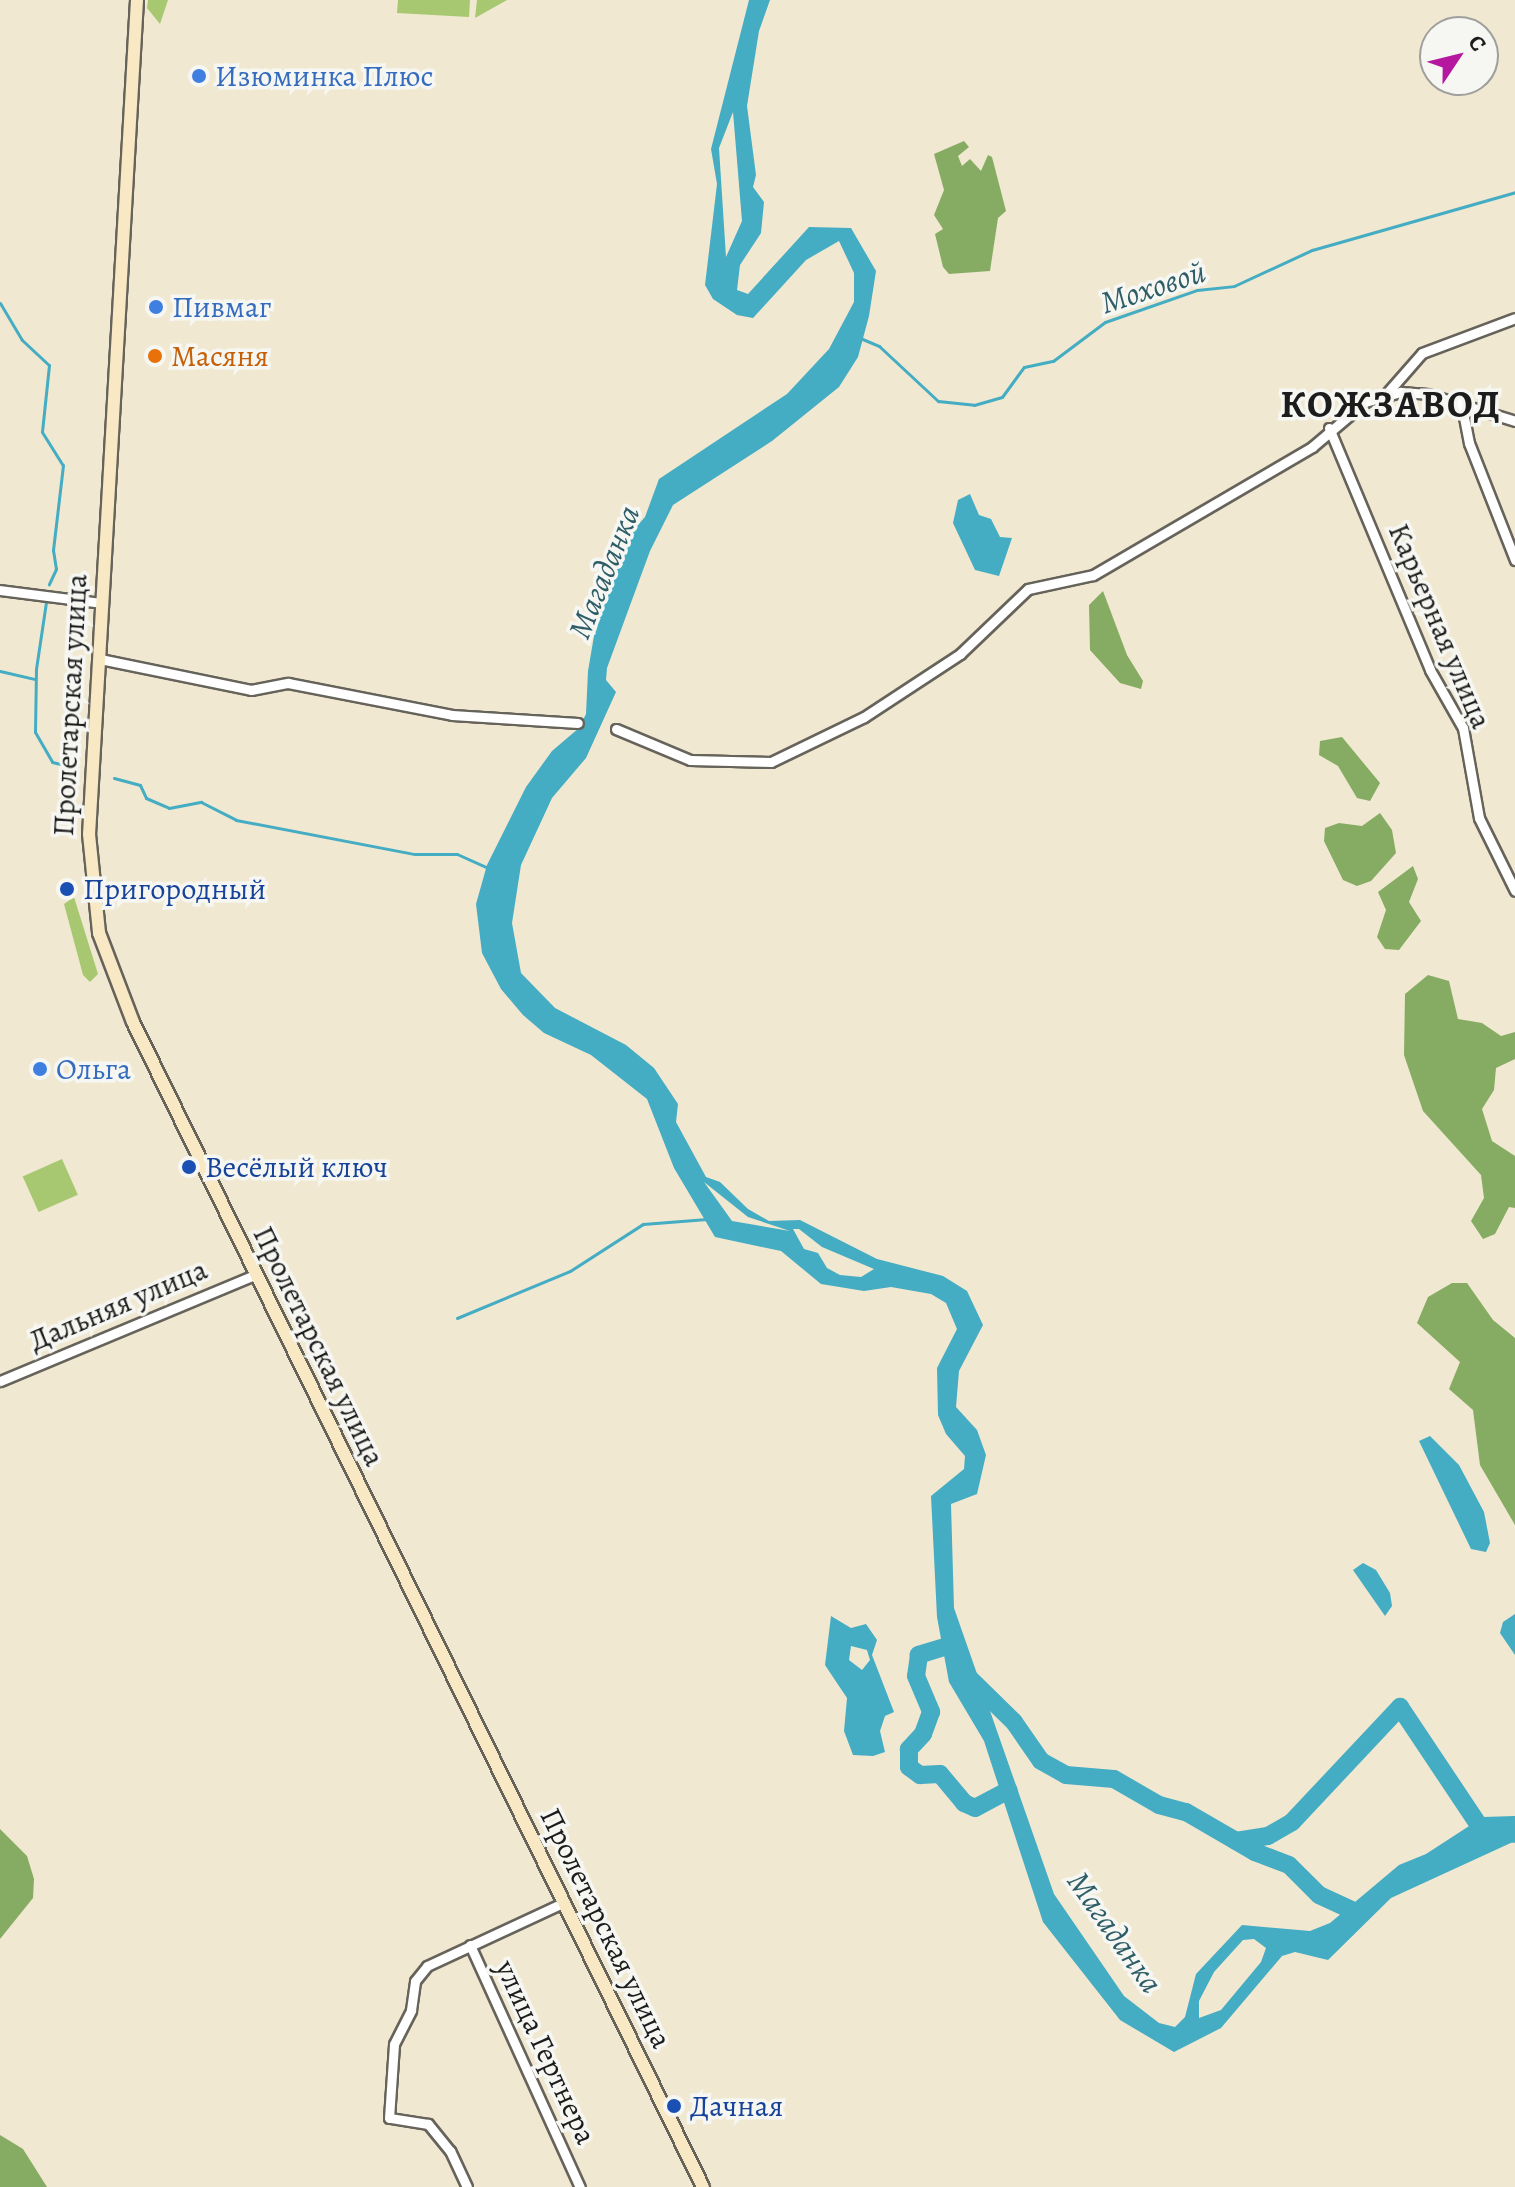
<!DOCTYPE html>
<meta charset="utf-8">
<style>
body{margin:0}
#map{position:relative;width:1515px;height:2187px;overflow:hidden;background:#f0e8d1;font-family:Alegreya,serif}
div>[style]{position:absolute}
.green>*{inset:0;background:#a7c870;transform-origin:0 0}
.forest>*{inset:0;background:#85ac62}
.water>*{inset:0;background:#44acc3}
.stream>*{height:3px;margin:-1.5px;padding:0 1.5px;transform-origin:1.5px;border-radius:1.5px;background:#44acc3}
.river>*{height:18px;margin:-9px;padding:0 9px;transform-origin:9px;border-radius:9px;background:#44acc3}
.roads{filter:drop-shadow(2px 0 #66635b) drop-shadow(-2px 0 #66635b) drop-shadow(0 2px #66635b) drop-shadow(0 -2px #66635b)}
.minor>*{height:9px;margin:-4.5px;padding:0 4.5px;transform-origin:4.5px;border-radius:4.5px;background:#fff}
.secondary>*{height:12px;margin:-6px;padding:0 6px;transform-origin:6px;border-radius:6px;background:#f8e8c3}
.dots>*{width:22px;height:22px;translate:-50% -50%;box-sizing:border-box;border:4px solid #f6f6f2;border-radius:50%}
span{translate:-50% -50%;white-space:nowrap;text-align:center;line-height:1.15;-webkit-text-stroke:7px #f6f6f2;paint-order:stroke}
.shop-label{font-size:30px;color:#366cbe}
.left{translate:0 -50%;text-align:left}
.food-label{font-size:30px;color:#c56008}
.street-label{font-size:30px;color:#1c1c1c}
.transit-label{font-size:30px;color:#164399}
.water-label{font-size:32px;color:#2e5d67;font-style:italic}
.district-label{font-size:38px;color:#1c1c1c;font-weight:700;letter-spacing:2px}
.north{position:absolute;left:1419px;top:16px;width:80px;height:80px;box-sizing:border-box;background:#f6f6f2;border:2px solid #9f9f9c;border-radius:50%;rotate:55deg;font-size:22px;font-weight:700;line-height:32px;text-align:center;color:#1c1c1c}
.north::after{content:'';display:block;margin:auto;width:28px;height:36px;background:#b5179e;clip-path:polygon(50% 0,100% 100%,50% 72%,0 100%)}
</style>
<div id="map">
<div class="green">
<div style="clip-path:polygon(148px 0,168px 0,160px 24px,147px 8px)"></div>
<div style="clip-path:polygon(398px 0,470px 0,469px 17px,397px 13px)"></div>
<div style="clip-path:polygon(477px 0,507px 0,475px 18px)"></div>
<div style="clip-path:polygon(74px 897px,98px 974px,90px 982px,83px 975px,64px 904px)"></div>
<div style="left:62px;top:1159px;width:39px;height:43px;rotate:66deg"></div>
</div>
<div class="forest">
<div style="clip-path:polygon(964px 141px,969px 147px,958px 156px,962px 166px,970px 159px,981px 171px,988px 155px,992px 157px,1006px 211px,998px 218px,990px 271px,949px 274px,943px 267px,935px 234px,943px 229px,934px 215px,944px 190px,934px 154px)"></div>
<div style="clip-path:polygon(1103px 591px,1127px 655px,1143px 681px,1141px 689px,1120px 683px,1090px 650px,1089px 605px)"></div>
<div style="clip-path:polygon(1342px 737px,1380px 783px,1370px 801px,1357px 798px,1338px 766px,1319px 755px,1320px 741px)"></div>
<div style="clip-path:polygon(1380px 813px,1392px 830px,1396px 853px,1371px 881px,1357px 886px,1343px 880px,1324px 841px,1325px 828px,1339px 823px,1362px 826px)"></div>
<div style="clip-path:polygon(1413px 866px,1418px 879px,1409px 902px,1421px 921px,1399px 950px,1385px 949px,1377px 937px,1386px 910px,1378px 892px)"></div>
<div style="clip-path:polygon(1428px 975px,1449px 981px,1458px 1019px,1482px 1023px,1501px 1036px,1515px 1032px,1515px 1059px,1496px 1068px,1494px 1090px,1482px 1109px,1492px 1141px,1515px 1156px,1515px 1208px,1509px 1207px,1495px 1234px,1483px 1239px,1471px 1221px,1484px 1198px,1481px 1175px,1423px 1111px,1404px 1055px,1405px 994px)"></div>
<div style="clip-path:polygon(1452px 1283px,1467px 1283px,1493px 1320px,1515px 1338px,1515px 1525px,1480px 1465px,1473px 1410px,1449px 1389px,1460px 1362px,1417px 1323px,1428px 1297px)"></div>
<div style="clip-path:polygon(0 1829px,27px 1856px,34px 1879px,33px 1898px,0 1939px)"></div>
<div style="clip-path:polygon(0 2135px,23px 2149px,47px 2187px,0 2187px)"></div>
</div>
<div class="water">
<div style="clip-path:polygon(evenodd,749px 0,770px 0,759px 31px,747px 106px,756px 175px,753px 187px,764px 202px,761px 233px,740px 265px,737px 290px,748px 294px,809px 227px,851px 228px,876px 271px,869px 316px,858px 357px,839px 387px,772px 441px,673px 505px,650px 551px,607px 668px,606px 680px,616px 692px,586px 758px,552px 798px,521px 865px,512px 923px,521px 973px,555px 1008px,626px 1045px,654px 1068px,678px 1104px,676px 1122px,706px 1177px,720px 1182px,748px 1209px,769px 1221px,800px 1220px,877px 1259px,943px 1276px,967px 1291px,983px 1325px,959px 1371px,956px 1407px,977px 1430px,986px 1455px,977px 1494px,951px 1504px,954px 1608px,1054px 1894px,1124px 1996px,1159px 2023px,1175px 2027px,1185px 2017px,1196px 1974px,1242px 1925px,1310px 1931px,1330px 1923px,1399px 1865px,1426px 1854px,1483px 1817px,1515px 1816px,1515px 1841px,1391px 1898px,1328px 1960px,1295px 1952px,1282px 1956px,1221px 2028px,1174px 2052px,1120px 2020px,1043px 1922px,984px 1741px,949px 1682px,937px 1617px,931px 1496px,964px 1469px,965px 1456px,946px 1434px,938px 1415px,937px 1368px,957px 1329px,946px 1303px,931px 1294px,891px 1287px,864px 1291px,821px 1284px,781px 1251px,715px 1237px,674px 1168px,647px 1099px,591px 1055px,544px 1033px,523px 1015px,501px 989px,482px 953px,476px 904px,487px 865px,526px 787px,552px 751px,579px 728px,586px 714px,588px 671px,607px 560px,645px 517px,659px 479px,787px 394px,829px 349px,854px 302px,854px 273px,839px 241px,806px 260px,753px 318px,737px 315px,713px 299px,705px 285px,717px 184px,711px 149px,749px 0,733px 112px,742px 221px,726px 257px,719px 148px,733px 112px,749px 0,704px 1182px,748px 1217px,790px 1231px,732px 1221px,704px 1182px,749px 0,793px 1229px,799px 1229px,822px 1247px,874px 1269px,861px 1277px,840px 1275px,827px 1268px,818px 1253px,804px 1249px,793px 1229px,749px 0,1254px 1939px,1266px 1948px,1261px 1962px,1221px 2010px,1199px 2018px,1199px 2001px,1214px 1972px,1243px 1940px,1254px 1939px)"></div>
<div style="clip-path:polygon(970px 494px,979px 515px,991px 519px,1000px 537px,1012px 538px,999px 576px,975px 570px,953px 523px,958px 500px)"></div>
<div style="clip-path:polygon(1430px 1436px,1459px 1465px,1484px 1512px,1490px 1543px,1486px 1552px,1471px 1549px,1419px 1441px)"></div>
<div style="clip-path:polygon(1363px 1563px,1376px 1570px,1390px 1593px,1392px 1606px,1385px 1616px,1353px 1570px)"></div>
<div style="clip-path:polygon(1515px 1614px,1515px 1655px,1500px 1633px,1503px 1622px)"></div>
<div style="clip-path:polygon(evenodd,831px 1616px,851px 1628px,866px 1624px,877px 1640px,872px 1655px,894px 1712px,885px 1716px,880px 1731px,885px 1752px,873px 1756px,853px 1755px,844px 1731px,847px 1698px,825px 1665px,831px 1616px,851px 1646px,867px 1650px,870px 1660px,862px 1670px,849px 1660px,851px 1646px)"></div>
</div>
<div class="stream">
<div style="left:0;top:303px;width:43px;rotate:59.3deg"></div>
<div style="left:22px;top:340px;width:37px;rotate:43deg"></div>
<div style="left:49px;top:365px;width:67px;rotate:96deg"></div>
<div style="left:42px;top:432px;width:39px;rotate:58deg"></div>
<div style="left:63px;top:465px;width:86px;rotate:96.7deg"></div>
<div style="left:53px;top:550px;width:19px;rotate:81deg"></div>
<div style="left:56px;top:569px;width:17px;rotate:115deg"></div>
<div style="left:860px;top:338px;width:21px;rotate:23deg"></div>
<div style="left:879px;top:346px;width:81px;rotate:43deg"></div>
<div style="left:938px;top:401px;width:36px;rotate:6deg"></div>
<div style="left:974px;top:405px;width:29px;rotate:-16deg"></div>
<div style="left:1002px;top:397px;width:37px;rotate:-54deg"></div>
<div style="left:1024px;top:367px;width:30px;rotate:-12deg"></div>
<div style="left:1053px;top:361px;width:65px;rotate:-36.9deg"></div>
<div style="left:1105px;top:322px;width:97px;rotate:-19.2deg"></div>
<div style="left:1197px;top:290px;width:37px;rotate:-6deg"></div>
<div style="left:1234px;top:286px;width:86px;rotate:-24.8deg"></div>
<div style="left:1312px;top:250px;width:211px;rotate:-15.9deg"></div>
<div style="left:46px;top:602px;width:68px;rotate:98.5deg"></div>
<div style="left:36px;top:669px;width:63px;rotate:90.9deg"></div>
<div style="left:35px;top:732px;width:34px;rotate:60deg"></div>
<div style="left:52px;top:762px;width:13px;rotate:13deg"></div>
<div style="left:0;top:671px;width:36px;rotate:13deg"></div>
<div style="left:114px;top:778px;width:27px;rotate:15deg"></div>
<div style="left:140px;top:785px;width:14px;rotate:65deg"></div>
<div style="left:146px;top:798px;width:25px;rotate:23deg"></div>
<div style="left:169px;top:808px;width:33px;rotate:-11deg"></div>
<div style="left:201px;top:802px;width:39px;rotate:27deg"></div>
<div style="left:236px;top:820px;width:182px;rotate:10.8deg"></div>
<div style="left:415px;top:854px;width:42px"></div>
<div style="left:457px;top:854px;width:32px;rotate:24deg"></div>
<div style="left:457px;top:1318px;width:122px;rotate:-22.6deg"></div>
<div style="left:570px;top:1271px;width:87px;rotate:-32.8deg"></div>
<div style="left:643px;top:1224px;width:64px;rotate:-4.5deg"></div>
</div>
<div class="river">
<div style="left:951px;top:1645px;width:34px;rotate:163deg"></div>
<div style="left:919px;top:1655px;width:21px;rotate:98deg"></div>
<div style="left:916px;top:1676px;width:39px;rotate:67deg"></div>
<div style="left:931px;top:1712px;width:23px;rotate:110deg"></div>
<div style="left:923px;top:1734px;width:21px;rotate:133deg"></div>
<div style="left:909px;top:1749px;width:18px;rotate:90deg"></div>
<div style="left:909px;top:1767px;width:14px;rotate:36deg"></div>
<div style="left:920px;top:1775px;width:20px;rotate:-3deg"></div>
<div style="left:940px;top:1774px;width:38px;rotate:50deg"></div>
<div style="left:964px;top:1803px;width:12px;rotate:24deg"></div>
<div style="left:975px;top:1808px;width:38px;rotate:-28deg"></div>
<div style="left:964px;top:1673px;width:70px;rotate:44.4deg"></div>
<div style="left:1014px;top:1722px;width:47px;rotate:55.3deg"></div>
<div style="left:1041px;top:1761px;width:29px;rotate:29deg"></div>
<div style="left:1066px;top:1775px;width:48px;rotate:4.8deg"></div>
<div style="left:1114px;top:1779px;width:52px;rotate:30deg"></div>
<div style="left:1159px;top:1805px;width:28px;rotate:15deg"></div>
<div style="left:1186px;top:1812px;width:80px;rotate:30.1deg"></div>
<div style="left:1255px;top:1852px;width:36px;rotate:21deg"></div>
<div style="left:1289px;top:1865px;width:42px;rotate:45deg"></div>
<div style="left:1319px;top:1895px;width:43px;rotate:24.8deg"></div>
<div style="left:1236px;top:1841px;width:32px;rotate:-9deg"></div>
<div style="left:1268px;top:1836px;width:28px;rotate:-30deg"></div>
<div style="left:1292px;top:1822px;width:158px;rotate:-46.8deg"></div>
<div style="left:1400px;top:1707px;width:141px;rotate:56.3deg"></div>
<div style="left:1478px;top:1824px;width:13px;rotate:39deg"></div>
<div style="left:1488px;top:1832px;width:27px;rotate:4deg"></div>
</div>
<div class="roads">
<div class="minor">
<div style="left:1387px;top:393px;width:53px;rotate:-48.8deg"></div>
<div style="left:1422px;top:353px;width:99px;rotate:-20.6deg"></div>
<div style="left:1461px;top:402px;width:42px;rotate:79deg"></div>
<div style="left:1469px;top:443px;width:126px;rotate:68.5deg"></div>
<div style="left:1329px;top:428px;width:262px;rotate:67.3deg"></div>
<div style="left:1430px;top:670px;width:67px;rotate:60.4deg"></div>
<div style="left:1463px;top:728px;width:91px;rotate:79.9deg"></div>
<div style="left:1479px;top:818px;width:81px;rotate:63.7deg"></div>
<div style="left:0;top:590px;width:103px;rotate:7.3deg"></div>
<div style="left:100px;top:659px;width:154px;rotate:11.6deg"></div>
<div style="left:251px;top:690px;width:38px;rotate:-11deg"></div>
<div style="left:288px;top:683px;width:167px;rotate:11deg"></div>
<div style="left:452px;top:715px;width:126px;rotate:3.6deg"></div>
<div style="left:616px;top:729px;width:80px;rotate:22.7deg"></div>
<div style="left:690px;top:760px;width:81px;rotate:1.4deg"></div>
<div style="left:771px;top:762px;width:103px;rotate:-25.8deg"></div>
<div style="left:864px;top:717px;width:115px;rotate:-33.3deg"></div>
<div style="left:960px;top:654px;width:94px;rotate:-43.7deg"></div>
<div style="left:1028px;top:589px;width:66px;rotate:-12.2deg"></div>
<div style="left:1093px;top:575px;width:254px;rotate:-30.3deg"></div>
<div style="left:1312px;top:447px;width:70px;rotate:-40.3deg"></div>
<div style="left:1365px;top:402px;width:37px;rotate:-16deg"></div>
<div style="left:1401px;top:392px;width:27px;rotate:4deg"></div>
<div style="left:1428px;top:394px;width:91px;rotate:17.2deg"></div>
<div style="left:0;top:1381px;width:276px;rotate:-22.6deg"></div>
<div style="left:470px;top:1945px;width:266px;rotate:65.6deg"></div>
<div style="left:467px;top:2187px;width:40px;rotate:-115deg"></div>
<div style="left:450px;top:2151px;width:35px;rotate:-129deg"></div>
<div style="left:428px;top:2124px;width:39px;rotate:-171deg"></div>
<div style="left:389px;top:2118px;width:74px;rotate:-86.1deg"></div>
<div style="left:394px;top:2044px;width:38px;rotate:-63deg"></div>
<div style="left:411px;top:2010px;width:29px;rotate:-82deg"></div>
<div style="left:415px;top:1981px;width:19px;rotate:-51deg"></div>
<div style="left:427px;top:1966px;width:152px;rotate:-24.9deg"></div>
</div>
<div class="secondary">
<div style="left:137px;top:0;width:835px;rotate:93.29deg"></div>
<div style="left:89px;top:834px;width:100px;rotate:84.2deg"></div>
<div style="left:99px;top:933px;width:95px;rotate:69.1deg"></div>
<div style="left:133px;top:1022px;width:1297px;rotate:63.93deg"></div>
</div>
</div>
<div class="dots">
<div style="left:199px;top:76px;background:#3f7fe0"></div>
<div style="left:156px;top:307px;background:#3f7fe0"></div>
<div style="left:155px;top:356px;background:#e8710a"></div>
<div style="left:67px;top:889px;background:#1a4fb4"></div>
<div style="left:40px;top:1069px;background:#3f7fe0"></div>
<div style="left:189px;top:1167px;background:#1a4fb4"></div>
<div style="left:674px;top:2106px;background:#1a4fb4"></div>
</div>
<div class="shop-label">
<span class="left" style="left:215px;top:76px">Изюминка Плюс</span>
<span class="left" style="left:172px;top:307px">Пивмаг</span>
<span class="left" style="left:56px;top:1069px">Ольга</span>
</div>
<div class="food-label">
<span class="left" style="left:171px;top:356px">Масяня</span>
</div>
<div class="street-label">
<span style="left:1440px;top:626px;rotate:67deg">Карьерная улица</span>
<span style="left:70px;top:705px;rotate:-87deg">Пролетарская улица</span>
<span style="left:118px;top:1305px;rotate:-23deg">Дальняя улица</span>
<span style="left:319px;top:1346px;rotate:64deg">Пролетарская улица</span>
<span style="left:606px;top:1928px;rotate:64deg">Пролетарская улица</span>
<span style="left:546px;top:2052px;rotate:65deg">улица Гертнера</span>
</div>
<div class="transit-label">
<span class="left" style="left:83px;top:889px">Пригородный</span>
<span class="left" style="left:205px;top:1167px">Весёлый ключ</span>
<span class="left" style="left:690px;top:2106px">Дачная</span>
</div>
<div class="water-label">
<span style="left:1153px;top:287px;rotate:-18deg">Моховой</span>
<span style="left:604px;top:572px;rotate:-68deg">Магаданка</span>
<span style="left:1115px;top:1932px;rotate:55deg">Магаданка</span>
</div>
<div class="district-label">
<span style="left:1391px;top:405px">КОЖЗАВОД</span>
</div>
<div class="north">С</div>
</div>
